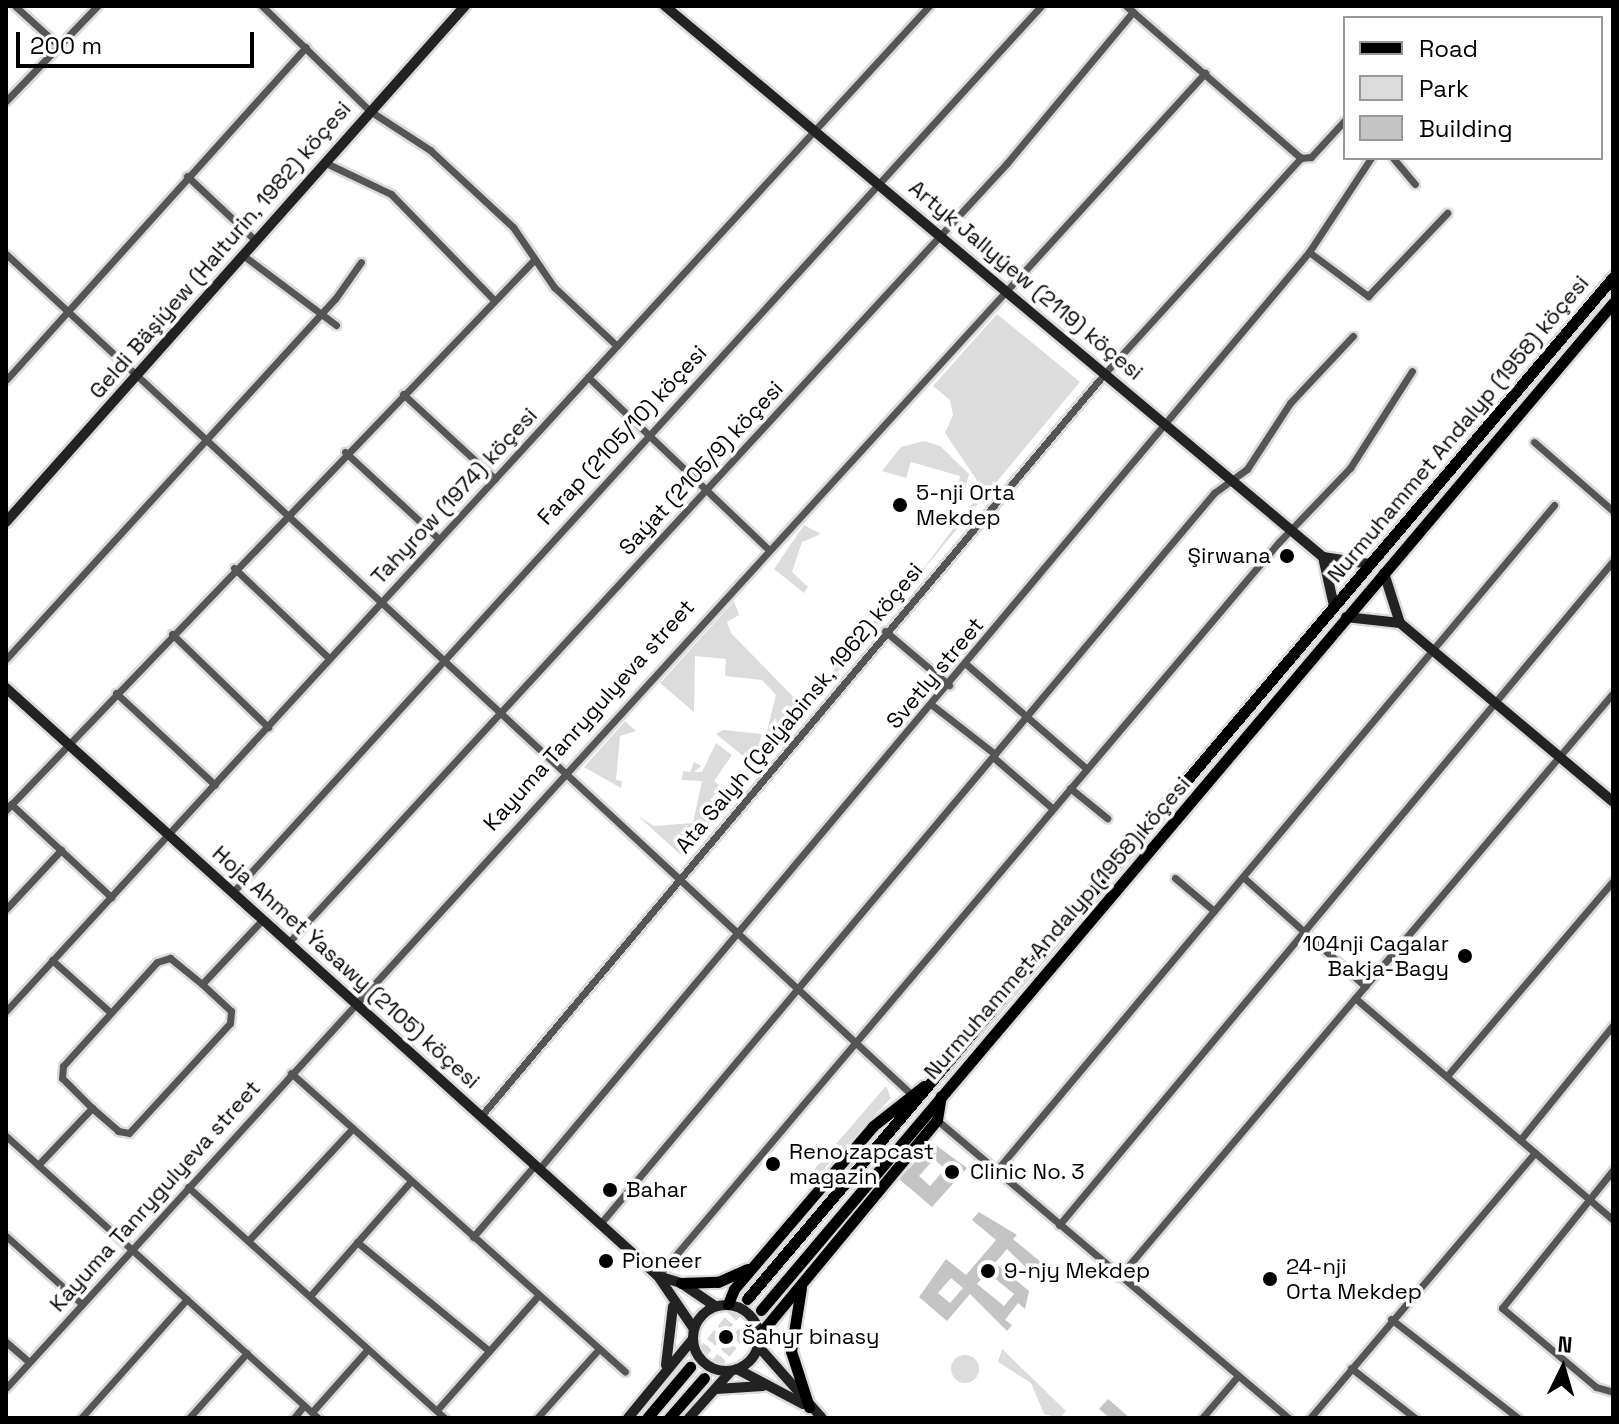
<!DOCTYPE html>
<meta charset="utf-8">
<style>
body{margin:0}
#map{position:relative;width:1619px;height:1424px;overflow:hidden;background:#fff;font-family:"Space Grotesk",sans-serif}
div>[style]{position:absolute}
.green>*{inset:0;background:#dcdcdc}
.round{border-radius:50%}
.building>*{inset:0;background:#c4c4c4}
.primary-tunnel>*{height:11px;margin-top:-5.5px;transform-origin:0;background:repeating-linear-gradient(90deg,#d9d9d9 0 11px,transparent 0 16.5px)}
.roads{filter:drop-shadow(2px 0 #dbdbdb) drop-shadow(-2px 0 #dbdbdb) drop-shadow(0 2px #dbdbdb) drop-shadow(0 -2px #dbdbdb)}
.street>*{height:7px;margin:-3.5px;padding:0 3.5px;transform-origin:3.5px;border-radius:3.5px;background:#555}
.secondary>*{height:10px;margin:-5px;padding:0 5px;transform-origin:5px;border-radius:5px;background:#222}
.secondary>.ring{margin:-5px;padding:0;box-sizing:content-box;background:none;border:10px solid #222;border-radius:50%}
.primary>*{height:11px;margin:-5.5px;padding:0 5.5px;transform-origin:5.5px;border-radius:5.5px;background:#000}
.dots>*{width:22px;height:22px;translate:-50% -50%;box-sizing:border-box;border:4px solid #fff;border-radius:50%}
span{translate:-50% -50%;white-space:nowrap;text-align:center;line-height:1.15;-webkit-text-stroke:7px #fff;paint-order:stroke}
.street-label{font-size:22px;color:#000}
.poi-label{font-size:22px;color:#000}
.left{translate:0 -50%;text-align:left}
.right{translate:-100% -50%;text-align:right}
.frame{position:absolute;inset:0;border:8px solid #000;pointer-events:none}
.legend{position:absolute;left:1343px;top:16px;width:260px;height:144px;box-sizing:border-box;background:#fff;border:2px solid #999;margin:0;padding:10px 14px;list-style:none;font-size:24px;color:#000}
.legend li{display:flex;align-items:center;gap:16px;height:40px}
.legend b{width:40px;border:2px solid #999}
.north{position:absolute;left:1523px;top:1328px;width:80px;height:80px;-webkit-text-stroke:6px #fff;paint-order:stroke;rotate:5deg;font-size:22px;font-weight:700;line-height:32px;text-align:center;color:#000}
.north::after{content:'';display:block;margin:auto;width:28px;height:36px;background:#000;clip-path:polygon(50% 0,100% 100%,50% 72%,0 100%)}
.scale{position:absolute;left:16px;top:32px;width:238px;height:36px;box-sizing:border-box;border:4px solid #000;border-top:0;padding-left:10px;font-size:24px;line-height:28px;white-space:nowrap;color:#000;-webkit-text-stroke:6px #fff;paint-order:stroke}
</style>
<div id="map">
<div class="green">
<div style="clip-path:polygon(997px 314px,1080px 382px,917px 577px,983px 489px,945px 433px,953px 415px,950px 400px,933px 386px)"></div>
<div style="clip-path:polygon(924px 441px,940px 446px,969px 474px,963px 497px,957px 494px,960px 476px,911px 462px,906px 478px,882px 471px,901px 447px)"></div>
<div style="clip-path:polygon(804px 525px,821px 534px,802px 542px,792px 572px,808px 587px,804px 593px,774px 569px)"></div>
<div style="clip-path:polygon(906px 582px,910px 586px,758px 767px,776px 695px,762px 680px,725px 676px,726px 659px,695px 656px,694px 712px,660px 683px,734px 601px,739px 615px,727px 622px,731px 633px,803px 707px)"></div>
<div style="clip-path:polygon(625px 721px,636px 731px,620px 736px,616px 780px,622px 781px,621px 788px,584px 767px)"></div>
<div style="clip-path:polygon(723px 730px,762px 734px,753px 764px,716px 734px)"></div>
<div style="clip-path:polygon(716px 743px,732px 755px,714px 781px,729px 794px,724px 800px,716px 793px,710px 800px,723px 808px,682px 856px,638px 816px,654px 826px,693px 823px,702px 781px,682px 780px,683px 771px,690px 772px,694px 762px,701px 766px,694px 772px,702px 772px)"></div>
<div style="clip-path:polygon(886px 1086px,891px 1098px,822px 1171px,804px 1181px)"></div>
<div style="clip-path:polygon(1002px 1349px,1066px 1411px,1060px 1418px,1044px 1414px,1031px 1383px,998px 1362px)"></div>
<div class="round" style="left:951px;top:1355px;width:28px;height:28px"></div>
</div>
<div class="building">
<div style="clip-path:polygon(evenodd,933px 1143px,967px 1168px,932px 1207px,899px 1179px,933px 1143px,934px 1159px,945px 1169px,930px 1186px,919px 1176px,934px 1159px)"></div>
<div style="clip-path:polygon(evenodd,979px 1212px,1017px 1235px,1013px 1239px,1048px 1268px,1045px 1286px,1007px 1249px,995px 1263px,1029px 1291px,1025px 1309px,1018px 1303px,1005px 1320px,1012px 1325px,1007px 1331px,970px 1294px,947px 1321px,919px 1297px,946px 1259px,966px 1275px,996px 1240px,972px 1220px,979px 1212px,987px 1272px,1014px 1294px,1004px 1306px,977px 1284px,987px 1272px,979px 1212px,951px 1278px,963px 1288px,950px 1303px,938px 1293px,951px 1278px)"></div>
<div style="clip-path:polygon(1108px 1399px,1130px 1418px,1110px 1418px,1099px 1409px)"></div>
</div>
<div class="primary-tunnel">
<div style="left:690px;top:1367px;width:89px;rotate:-50deg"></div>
<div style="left:704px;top:1378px;width:89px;rotate:-50deg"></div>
</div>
<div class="roads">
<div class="street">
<div style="left:15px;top:6px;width:59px;rotate:42.3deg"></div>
<div style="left:262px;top:6px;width:151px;rotate:44.2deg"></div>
<div style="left:370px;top:111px;width:72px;rotate:33deg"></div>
<div style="left:430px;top:150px;width:113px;rotate:42.9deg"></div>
<div style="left:513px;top:227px;width:73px;rotate:55.7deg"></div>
<div style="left:554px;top:287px;width:86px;rotate:43.1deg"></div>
<div style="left:1126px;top:6px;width:232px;rotate:41deg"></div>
<div style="left:6px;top:101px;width:132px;rotate:-46.2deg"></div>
<div style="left:1393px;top:158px;width:34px;rotate:50deg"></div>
<div style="left:328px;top:164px;width:70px;rotate:25.5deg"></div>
<div style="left:391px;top:194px;width:148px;rotate:45.8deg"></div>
<div style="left:187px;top:176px;width:95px;rotate:43.3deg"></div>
<div style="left:1309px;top:252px;width:113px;rotate:-56.6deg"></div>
<div style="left:6px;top:254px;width:1239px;rotate:42.87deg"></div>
<div style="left:244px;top:256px;width:115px;rotate:36.9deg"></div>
<div style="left:588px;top:377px;width:248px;rotate:43.7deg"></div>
<div style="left:6px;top:380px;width:448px;rotate:-48deg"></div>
<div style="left:403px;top:394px;width:125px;rotate:42.7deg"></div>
<div style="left:1534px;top:442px;width:105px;rotate:41.1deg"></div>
<div style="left:345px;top:452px;width:128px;rotate:42.8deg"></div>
<div style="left:234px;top:568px;width:131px;rotate:43.5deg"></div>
<div style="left:885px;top:631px;width:84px;rotate:40.2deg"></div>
<div style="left:172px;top:634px;width:134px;rotate:44.1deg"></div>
<div style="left:6px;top:659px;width:488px;rotate:-47.6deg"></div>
<div style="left:335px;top:299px;width:45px;rotate:-54.9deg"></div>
<div style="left:966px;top:664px;width:160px;rotate:41deg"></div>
<div style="left:116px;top:693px;width:135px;rotate:42.9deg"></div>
<div style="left:932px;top:705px;width:80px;rotate:37.9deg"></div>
<div style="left:993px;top:757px;width:79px;rotate:40.9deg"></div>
<div style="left:1070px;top:788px;width:48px;rotate:39deg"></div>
<div style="left:11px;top:804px;width:137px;rotate:42.9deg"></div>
<div style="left:6px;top:810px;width:762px;rotate:-46.17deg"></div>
<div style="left:1243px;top:877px;width:164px;rotate:41.8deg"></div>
<div style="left:1175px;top:878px;width:51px;rotate:40.2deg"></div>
<div style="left:233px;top:892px;width:1199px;rotate:-47.64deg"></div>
<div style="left:6px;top:909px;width:81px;rotate:-47deg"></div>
<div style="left:289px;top:942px;width:1059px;rotate:-47.33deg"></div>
<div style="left:1007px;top:163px;width:197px;rotate:-50.2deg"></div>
<div style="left:52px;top:960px;width:79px;rotate:41.9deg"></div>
<div style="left:1355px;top:998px;width:340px;rotate:40.7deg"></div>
<div style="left:6px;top:1011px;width:1365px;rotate:-47.44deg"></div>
<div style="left:291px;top:1073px;width:448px;rotate:41.8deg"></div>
<div style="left:1447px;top:1076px;width:256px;rotate:-49.6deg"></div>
<div style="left:92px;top:1108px;width:35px;rotate:41deg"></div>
<div style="left:118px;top:1131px;width:11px;rotate:10deg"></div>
<div style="left:129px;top:1133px;width:149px;rotate:-47.4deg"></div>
<div style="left:230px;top:1023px;width:12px;rotate:-85deg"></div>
<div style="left:231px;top:1011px;width:40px;rotate:-137deg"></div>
<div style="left:481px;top:1116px;width:972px;rotate:-49.97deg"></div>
<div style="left:1106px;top:372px;width:290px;rotate:-47.7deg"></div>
<div style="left:1301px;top:158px;width:10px;rotate:-6deg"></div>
<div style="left:1311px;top:157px;width:50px;rotate:-47.4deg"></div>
<div style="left:937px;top:1120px;width:460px;rotate:40.3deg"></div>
<div style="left:6px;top:1136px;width:421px;rotate:42.1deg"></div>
<div style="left:1520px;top:1140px;width:148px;rotate:-51deg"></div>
<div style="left:38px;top:1165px;width:79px;rotate:-46.5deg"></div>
<div style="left:92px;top:1108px;width:42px;rotate:-135deg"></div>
<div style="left:62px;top:1078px;width:12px;rotate:-85deg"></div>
<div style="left:63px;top:1066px;width:140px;rotate:-47.9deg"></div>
<div style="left:157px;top:962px;width:14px;rotate:-17deg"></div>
<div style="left:170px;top:958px;width:41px;rotate:39.1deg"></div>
<div style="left:202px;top:984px;width:88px;rotate:-46.8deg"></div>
<div style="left:539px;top:1169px;width:1197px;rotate:-49.98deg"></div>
<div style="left:1309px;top:252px;width:74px;rotate:36.7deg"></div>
<div style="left:1368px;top:296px;width:115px;rotate:-46.4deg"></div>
<div style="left:1613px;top:1170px;width:177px;rotate:128.8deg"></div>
<div style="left:1502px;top:1308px;width:123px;rotate:40deg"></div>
<div style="left:1596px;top:1387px;width:18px;rotate:16deg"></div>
<div style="left:996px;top:1171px;width:869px;rotate:-50.04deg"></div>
<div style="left:188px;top:1187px;width:346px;rotate:42deg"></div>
<div style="left:600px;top:1224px;width:955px;rotate:-49.97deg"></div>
<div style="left:1214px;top:493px;width:41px;rotate:-36deg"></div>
<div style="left:1247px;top:469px;width:79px;rotate:-56.9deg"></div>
<div style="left:1290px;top:403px;width:92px;rotate:-46.8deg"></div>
<div style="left:1059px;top:1225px;width:865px;rotate:-50.16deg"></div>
<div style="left:6px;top:1236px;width:102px;rotate:41.8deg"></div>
<div style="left:473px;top:1237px;width:95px;rotate:-49.3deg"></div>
<div style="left:248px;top:1241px;width:153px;rotate:-47.1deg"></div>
<div style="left:357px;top:1242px;width:171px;rotate:39.5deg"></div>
<div style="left:658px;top:1276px;width:961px;rotate:-49.77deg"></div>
<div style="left:1279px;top:542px;width:103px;rotate:-46.2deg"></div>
<div style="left:1350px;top:468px;width:115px;rotate:-57.4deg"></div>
<div style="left:1119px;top:1277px;width:765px;rotate:-49.77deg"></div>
<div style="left:310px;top:1296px;width:153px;rotate:-48.7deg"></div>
<div style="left:1391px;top:1319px;width:161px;rotate:37.9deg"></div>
<div style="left:6px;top:1342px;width:30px;rotate:41deg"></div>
<div style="left:1351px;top:1368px;width:81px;rotate:38deg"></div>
<div style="left:6px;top:1388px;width:1780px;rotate:-47.64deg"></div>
<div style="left:437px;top:1410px;width:152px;rotate:-48.5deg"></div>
<div style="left:312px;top:1412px;width:84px;rotate:-48.4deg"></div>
<div style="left:81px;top:1418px;width:159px;rotate:-48.3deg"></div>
<div style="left:189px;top:1418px;width:87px;rotate:-48.3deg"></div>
<div style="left:294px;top:1418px;width:16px;rotate:-52deg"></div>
<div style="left:537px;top:1418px;width:93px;rotate:-48.1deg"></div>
<div style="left:1202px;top:1418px;width:54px;rotate:-49.5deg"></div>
<div style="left:1310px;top:1418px;width:348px;rotate:-49.7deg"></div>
</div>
<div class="secondary">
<div style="left:665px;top:6px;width:858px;rotate:39.94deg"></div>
<div style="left:1323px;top:557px;width:48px;rotate:8.5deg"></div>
<div style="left:6px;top:522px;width:691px;rotate:-48.35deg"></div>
<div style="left:1323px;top:557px;width:50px;rotate:77.3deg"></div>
<div style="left:1384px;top:573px;width:52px;rotate:72.3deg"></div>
<div style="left:1346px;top:617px;width:54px;rotate:6.3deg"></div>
<div style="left:1400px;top:623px;width:278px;rotate:40deg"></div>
<div style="left:6px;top:688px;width:878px;rotate:42.05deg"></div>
<div style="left:658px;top:1276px;width:64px;rotate:55.8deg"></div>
<div style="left:658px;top:1276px;width:24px;rotate:17deg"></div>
<div style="left:681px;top:1283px;width:41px;rotate:34.1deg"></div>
<div class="ring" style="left:693px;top:1305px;width:56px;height:56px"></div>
<div style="left:758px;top:1346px;width:96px;rotate:48.4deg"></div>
<div style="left:666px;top:1365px;width:59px;rotate:-83.2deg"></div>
<div style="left:737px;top:1369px;width:75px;rotate:27.9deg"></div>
<div style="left:716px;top:1389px;width:47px;rotate:-3.7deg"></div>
<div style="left:628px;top:1418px;width:102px;rotate:-50.6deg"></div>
<div style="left:689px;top:1418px;width:63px;rotate:-48.2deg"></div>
</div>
<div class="primary">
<div style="left:681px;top:1283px;width:37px;rotate:-2deg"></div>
<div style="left:718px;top:1282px;width:32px;rotate:-24deg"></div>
<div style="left:801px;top:1288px;width:64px;rotate:99deg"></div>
<div style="left:791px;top:1351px;width:59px;rotate:72.2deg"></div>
<div style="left:747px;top:1299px;width:1340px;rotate:-49.72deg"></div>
<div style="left:728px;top:1304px;width:16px;rotate:-68deg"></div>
<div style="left:734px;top:1289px;width:214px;rotate:-49.5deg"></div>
<div style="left:873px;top:1126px;width:65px;rotate:-38.1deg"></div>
<div style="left:761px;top:1310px;width:1319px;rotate:-49.77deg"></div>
<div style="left:759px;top:1335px;width:279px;rotate:-50.4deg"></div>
<div style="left:937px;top:1120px;width:24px;rotate:-81deg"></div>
<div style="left:647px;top:1418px;width:67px;rotate:-49.9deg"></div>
<div style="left:669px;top:1418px;width:53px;rotate:-48.8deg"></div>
</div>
</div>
<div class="dots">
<div style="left:900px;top:505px;background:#000"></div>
<div style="left:1287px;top:556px;background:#000"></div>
<div style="left:1465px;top:956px;background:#000"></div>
<div style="left:773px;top:1164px;background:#000"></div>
<div style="left:952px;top:1172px;background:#000"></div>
<div style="left:610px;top:1190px;background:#000"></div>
<div style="left:606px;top:1261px;background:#000"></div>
<div style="left:988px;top:1271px;background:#000"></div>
<div style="left:1270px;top:1279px;background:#000"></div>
<div style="left:726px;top:1337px;background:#000"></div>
</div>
<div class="street-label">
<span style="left:220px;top:250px;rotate:-49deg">Geldi Bäşiýew (Halturin, 1982) köçesi</span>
<span style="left:1026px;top:280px;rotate:40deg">Artyk Jallyýew (2119) köçesi</span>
<span style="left:1458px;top:429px;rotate:-50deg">Nurmuhammet Andalyp (1958) köçesi</span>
<span style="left:622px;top:435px;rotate:-47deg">Farap (2105/10) köçesi</span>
<span style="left:701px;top:468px;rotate:-47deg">Saýat (2105/9) köçesi</span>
<span style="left:454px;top:496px;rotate:-47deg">Tahyrow (1974) köçesi</span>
<span style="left:935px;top:673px;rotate:-50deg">Svetly street</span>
<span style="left:799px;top:708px;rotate:-50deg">Ata Salyh (Çelýabinsk, 1962) köçesi</span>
<span style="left:589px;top:715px;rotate:-48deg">Kayuma Tanrygulyeva street</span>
<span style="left:1057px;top:928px;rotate:-49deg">Nurmuhammet Andalyp (1958) köçesi</span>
<span style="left:346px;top:967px;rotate:42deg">Hoja Ahmet Ýasawy (2105) köçesi</span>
<span style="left:155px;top:1196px;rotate:-48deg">Kayuma Tanrygulyeva street</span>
</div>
<div class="poi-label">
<span class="left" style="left:916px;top:505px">5-nji Orta<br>Mekdep</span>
<span class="right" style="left:1271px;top:556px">Şirwana</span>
<span class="right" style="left:1449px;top:956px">104nji Cagalar<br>Bakja-Bagy</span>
<span class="left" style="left:789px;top:1164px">Reno zapcast<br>magazin</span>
<span class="left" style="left:970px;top:1172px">Clinic No. 3</span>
<span class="left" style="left:626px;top:1190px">Bahar</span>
<span class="left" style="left:622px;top:1261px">Pioneer</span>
<span class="left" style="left:1286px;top:1279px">24-nji<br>Orta Mekdep</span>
<span class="left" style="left:1004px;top:1271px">9-njy Mekdep</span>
<span class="left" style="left:742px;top:1337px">Šahyr binasy</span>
</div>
<div class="frame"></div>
<ul class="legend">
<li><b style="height:10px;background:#000"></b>Road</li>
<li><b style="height:22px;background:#dcdcdc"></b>Park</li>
<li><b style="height:22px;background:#c4c4c4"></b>Building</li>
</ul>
<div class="north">N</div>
<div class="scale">200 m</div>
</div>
